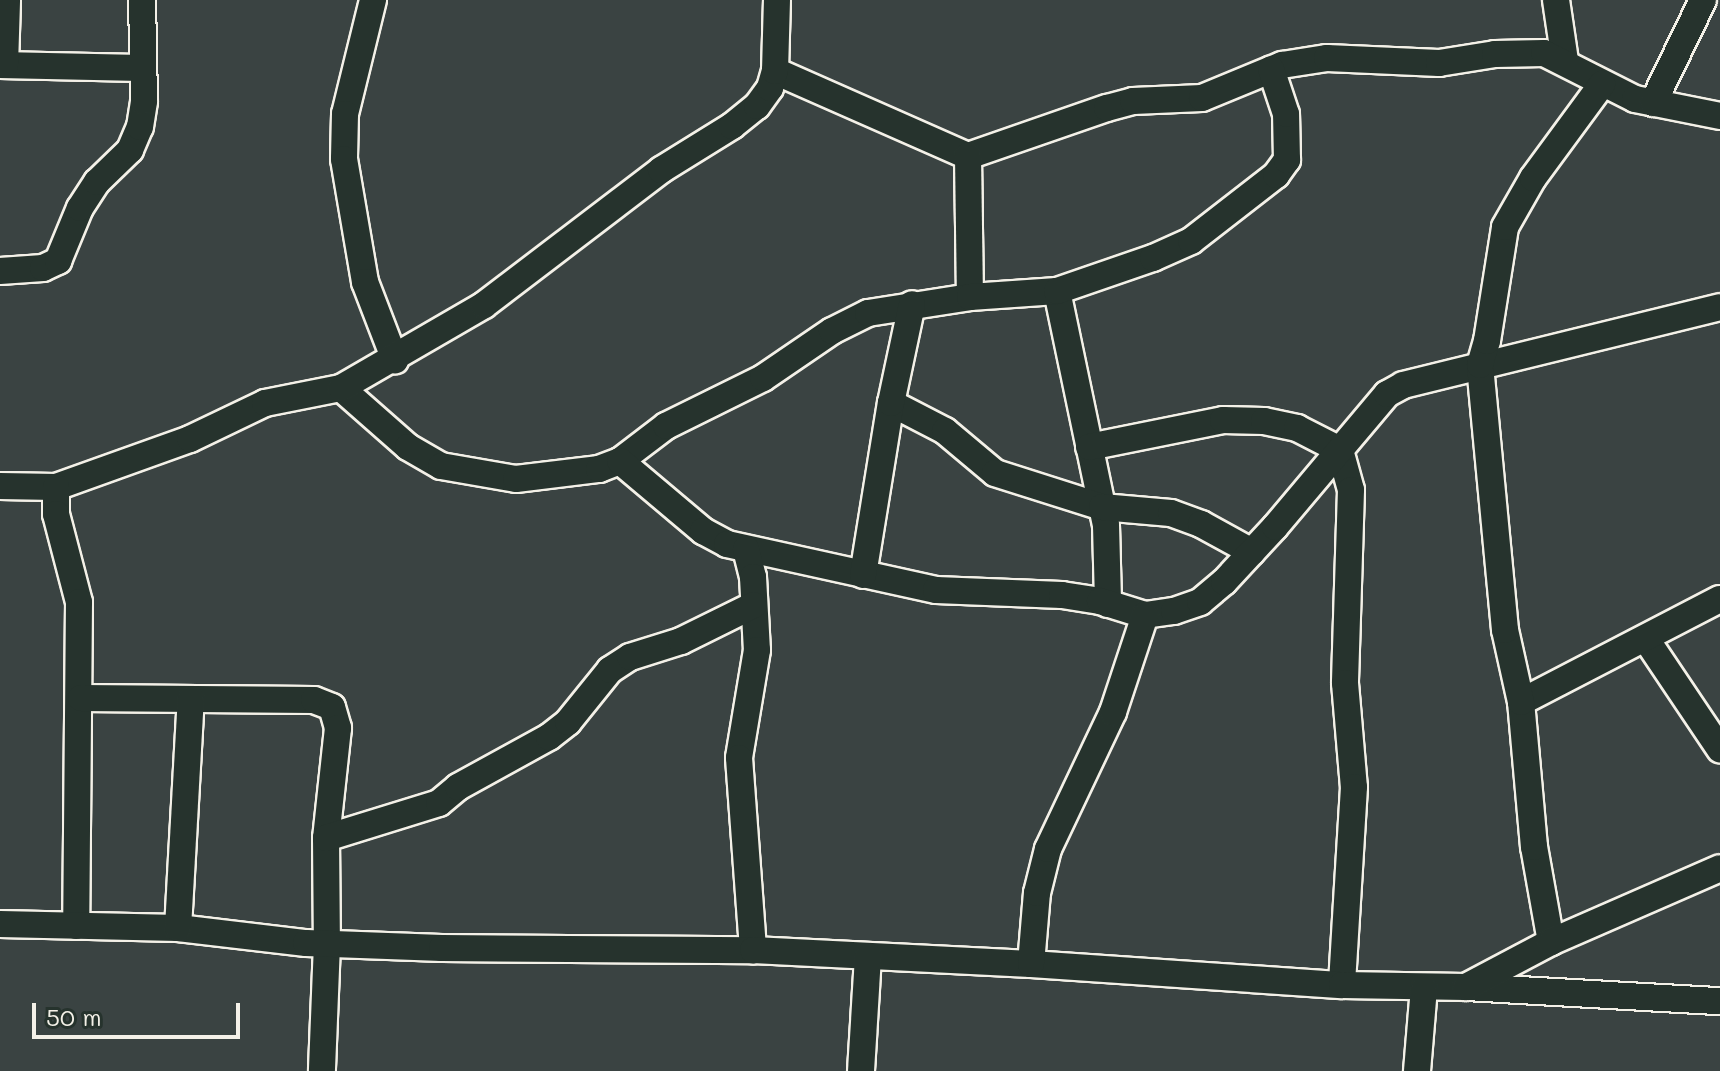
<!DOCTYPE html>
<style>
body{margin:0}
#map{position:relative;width:1720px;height:1071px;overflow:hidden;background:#3a4342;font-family:Mali,sans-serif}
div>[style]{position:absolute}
.roads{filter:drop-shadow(2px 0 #f4f1e8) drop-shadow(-2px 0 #f4f1e8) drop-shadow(0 2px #f4f1e8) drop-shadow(0 -2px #f4f1e8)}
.minor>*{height:26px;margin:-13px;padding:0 13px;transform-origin:13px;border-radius:13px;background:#26332d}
span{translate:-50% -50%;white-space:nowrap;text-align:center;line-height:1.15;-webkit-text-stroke:6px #26332d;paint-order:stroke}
.scale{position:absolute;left:32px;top:1003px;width:208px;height:36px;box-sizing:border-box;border:4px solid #f4f1e8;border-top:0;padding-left:10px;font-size:24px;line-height:28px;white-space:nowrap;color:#f4f1e8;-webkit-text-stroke:6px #26332d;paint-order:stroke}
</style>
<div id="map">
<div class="roads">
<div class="minor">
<div style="left:373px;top:0;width:117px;rotate:103.8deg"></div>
<div style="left:345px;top:114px;width:45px;rotate:91.3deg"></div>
<div style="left:344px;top:159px;width:125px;rotate:80.3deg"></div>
<div style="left:365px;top:282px;width:84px;rotate:69deg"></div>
<div style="left:1556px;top:0;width:62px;rotate:81.6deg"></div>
<div style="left:0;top:65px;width:141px;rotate:1.2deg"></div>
<div style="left:5px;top:65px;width:65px;rotate:-88.2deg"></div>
<div style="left:775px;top:71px;width:211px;rotate:23.8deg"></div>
<div style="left:968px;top:156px;width:147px;rotate:-19.1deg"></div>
<div style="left:1107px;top:108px;width:27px;rotate:-15deg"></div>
<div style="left:1133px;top:101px;width:69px;rotate:-2.5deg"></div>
<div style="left:1202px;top:98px;width:87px;rotate:-22.4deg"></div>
<div style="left:1282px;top:65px;width:46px;rotate:-8.8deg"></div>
<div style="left:1327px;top:58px;width:112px;rotate:2.6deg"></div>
<div style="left:1439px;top:63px;width:57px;rotate:-9.1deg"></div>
<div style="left:1495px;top:54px;width:49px;rotate:-1.2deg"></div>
<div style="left:1544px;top:53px;width:102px;rotate:26.8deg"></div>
<div style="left:1635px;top:99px;width:87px;rotate:11.3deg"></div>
<div style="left:1653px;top:103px;width:114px;rotate:-64.1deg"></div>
<div style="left:968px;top:156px;width:141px;rotate:89.2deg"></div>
<div style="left:0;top:271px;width:43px;rotate:-4deg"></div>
<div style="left:43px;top:268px;width:17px;rotate:-25deg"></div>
<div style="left:58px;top:261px;width:57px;rotate:-67.5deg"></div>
<div style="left:80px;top:208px;width:31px;rotate:-57deg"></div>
<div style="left:97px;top:182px;width:46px;rotate:-44.1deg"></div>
<div style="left:130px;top:150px;width:25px;rotate:-67deg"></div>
<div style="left:140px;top:127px;width:26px;rotate:-81deg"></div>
<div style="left:144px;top:101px;width:101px;rotate:-91.1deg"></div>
<div style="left:1057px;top:291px;width:239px;rotate:78.2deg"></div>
<div style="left:1106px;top:525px;width:79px;rotate:88.5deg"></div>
<div style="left:341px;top:388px;width:89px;rotate:41.4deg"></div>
<div style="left:408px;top:447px;width:38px;rotate:30deg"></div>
<div style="left:441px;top:466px;width:76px;rotate:9.8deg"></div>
<div style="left:516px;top:479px;width:84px;rotate:-6.9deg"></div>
<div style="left:599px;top:469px;width:22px;rotate:-21deg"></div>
<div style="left:620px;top:461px;width:58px;rotate:-37.3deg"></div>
<div style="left:666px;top:426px;width:108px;rotate:-26.3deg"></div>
<div style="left:763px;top:378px;width:83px;rotate:-34.3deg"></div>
<div style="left:832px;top:331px;width:40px;rotate:-26.6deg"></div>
<div style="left:868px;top:313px;width:103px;rotate:-8.9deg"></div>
<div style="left:970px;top:297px;width:87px;rotate:-3.9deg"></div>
<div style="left:1057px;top:291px;width:102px;rotate:-19deg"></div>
<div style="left:1153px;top:258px;width:42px;rotate:-24.1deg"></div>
<div style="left:1191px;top:241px;width:108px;rotate:-37.8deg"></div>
<div style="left:1276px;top:175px;width:19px;rotate:-54deg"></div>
<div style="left:1287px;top:160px;width:46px;rotate:-91.2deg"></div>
<div style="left:1286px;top:114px;width:47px;rotate:-108.4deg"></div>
<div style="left:891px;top:403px;width:61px;rotate:27.4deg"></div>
<div style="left:945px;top:431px;width:65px;rotate:40deg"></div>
<div style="left:995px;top:473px;width:112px;rotate:17.6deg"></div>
<div style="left:1102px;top:507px;width:69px;rotate:5deg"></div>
<div style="left:1171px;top:513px;width:32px;rotate:20deg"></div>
<div style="left:1201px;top:524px;width:58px;rotate:28.8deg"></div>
<div style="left:1089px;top:447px;width:137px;rotate:-11.4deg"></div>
<div style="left:1223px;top:420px;width:41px;rotate:1.4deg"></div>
<div style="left:1264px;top:421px;width:34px;rotate:12deg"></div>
<div style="left:1297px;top:428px;width:48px;rotate:27.1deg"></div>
<div style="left:1340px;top:450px;width:41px;rotate:74.6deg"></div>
<div style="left:1351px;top:490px;width:193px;rotate:91.8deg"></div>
<div style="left:1345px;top:683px;width:104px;rotate:85.1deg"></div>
<div style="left:1354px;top:787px;width:198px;rotate:93.5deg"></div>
<div style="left:620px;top:461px;width:109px;rotate:40.1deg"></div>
<div style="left:703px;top:531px;width:27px;rotate:28deg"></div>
<div style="left:727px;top:544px;width:214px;rotate:12.4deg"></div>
<div style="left:936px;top:590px;width:126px;rotate:2.3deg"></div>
<div style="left:1062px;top:595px;width:38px;rotate:9deg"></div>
<div style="left:1100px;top:601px;width:47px;rotate:17.3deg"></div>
<div style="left:1145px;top:615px;width:29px;rotate:-8deg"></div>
<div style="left:1174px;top:611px;width:28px;rotate:-19deg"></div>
<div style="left:1200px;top:602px;width:31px;rotate:-40deg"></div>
<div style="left:1224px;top:582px;width:75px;rotate:-47.2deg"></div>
<div style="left:1275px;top:527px;width:174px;rotate:-49.9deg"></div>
<div style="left:1387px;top:394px;width:18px;rotate:-29deg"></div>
<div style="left:1403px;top:385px;width:326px;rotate:-13.8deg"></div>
<div style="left:0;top:486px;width:56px;rotate:1deg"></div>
<div style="left:56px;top:487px;width:142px;rotate:-19.7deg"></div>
<div style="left:190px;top:439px;width:83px;rotate:-25.6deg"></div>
<div style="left:265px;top:403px;width:77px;rotate:-11.2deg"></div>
<div style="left:341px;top:388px;width:165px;rotate:-30.1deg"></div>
<div style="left:484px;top:305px;width:223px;rotate:-37.3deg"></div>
<div style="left:661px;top:170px;width:84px;rotate:-31.8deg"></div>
<div style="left:732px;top:126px;width:32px;rotate:-39deg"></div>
<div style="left:757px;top:106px;width:22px;rotate:-54deg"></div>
<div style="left:770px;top:88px;width:18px;rotate:-74deg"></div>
<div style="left:775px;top:71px;width:71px;rotate:-88.4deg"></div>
<div style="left:56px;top:487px;width:27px;rotate:90deg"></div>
<div style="left:56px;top:514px;width:91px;rotate:75.4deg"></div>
<div style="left:79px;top:602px;width:324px;rotate:90.5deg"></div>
<div style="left:746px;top:549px;width:29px;rotate:76deg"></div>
<div style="left:753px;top:577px;width:73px;rotate:86.9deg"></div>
<div style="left:757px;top:650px;width:109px;rotate:99.5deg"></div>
<div style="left:739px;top:758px;width:193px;rotate:85.8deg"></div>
<div style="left:863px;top:575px;width:174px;rotate:-80.8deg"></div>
<div style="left:891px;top:403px;width:101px;rotate:-78deg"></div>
<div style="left:1646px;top:639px;width:133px;rotate:56.1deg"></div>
<div style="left:81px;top:698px;width:233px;rotate:0.5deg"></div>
<div style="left:314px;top:700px;width:19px;rotate:21deg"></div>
<div style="left:332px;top:707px;width:22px;rotate:74deg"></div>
<div style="left:338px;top:728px;width:111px;rotate:96.2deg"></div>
<div style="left:326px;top:838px;width:106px;rotate:89.5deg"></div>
<div style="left:327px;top:944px;width:127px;rotate:92.3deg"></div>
<div style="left:1521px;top:702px;width:224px;rotate:-27.4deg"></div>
<div style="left:326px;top:838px;width:118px;rotate:-17.2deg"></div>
<div style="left:439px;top:803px;width:25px;rotate:-40deg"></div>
<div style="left:458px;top:787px;width:104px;rotate:-28.8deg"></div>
<div style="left:549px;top:737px;width:24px;rotate:-38deg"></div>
<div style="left:568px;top:722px;width:67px;rotate:-51.1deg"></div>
<div style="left:610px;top:670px;width:24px;rotate:-33deg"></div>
<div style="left:630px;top:657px;width:53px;rotate:-17.4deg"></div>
<div style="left:681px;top:641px;width:81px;rotate:-26.3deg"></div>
<div style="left:0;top:924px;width:178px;rotate:1.3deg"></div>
<div style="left:178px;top:928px;width:129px;rotate:6.7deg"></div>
<div style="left:306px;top:943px;width:136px;rotate:2.1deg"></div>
<div style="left:442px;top:948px;width:311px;rotate:0.4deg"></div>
<div style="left:753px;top:950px;width:278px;rotate:2.9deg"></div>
<div style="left:1031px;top:964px;width:312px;rotate:3.9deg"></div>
<div style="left:1342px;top:985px;width:124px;rotate:0.9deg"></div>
<div style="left:1466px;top:987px;width:254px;rotate:3.2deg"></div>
<div style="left:178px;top:928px;width:229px;rotate:-86.8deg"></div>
<div style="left:1551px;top:942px;width:97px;rotate:-100.1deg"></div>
<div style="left:1534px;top:847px;width:146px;rotate:-95.1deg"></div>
<div style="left:1521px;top:702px;width:74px;rotate:-102.5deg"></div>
<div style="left:1505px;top:630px;width:266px;rotate:-95.4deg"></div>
<div style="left:1480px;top:365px;width:25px;rotate:-74deg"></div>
<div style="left:1487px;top:341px;width:115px;rotate:-81deg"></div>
<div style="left:1505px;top:227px;width:56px;rotate:-60.3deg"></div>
<div style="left:1533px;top:178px;width:117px;rotate:-53.7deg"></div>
<div style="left:1031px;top:964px;width:71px;rotate:-85.2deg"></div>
<div style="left:1037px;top:893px;width:45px;rotate:-76deg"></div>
<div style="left:1048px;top:849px;width:152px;rotate:-64.6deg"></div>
<div style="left:1113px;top:712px;width:102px;rotate:-71.7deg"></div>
<div style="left:1466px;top:987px;width:96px;rotate:-27.9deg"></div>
<div style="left:1551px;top:942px;width:184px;rotate:-23.6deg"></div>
<div style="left:861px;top:1071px;width:115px;rotate:-86.5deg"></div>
<div style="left:1417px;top:1071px;width:83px;rotate:-85.2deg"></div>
</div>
</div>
<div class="scale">50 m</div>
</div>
